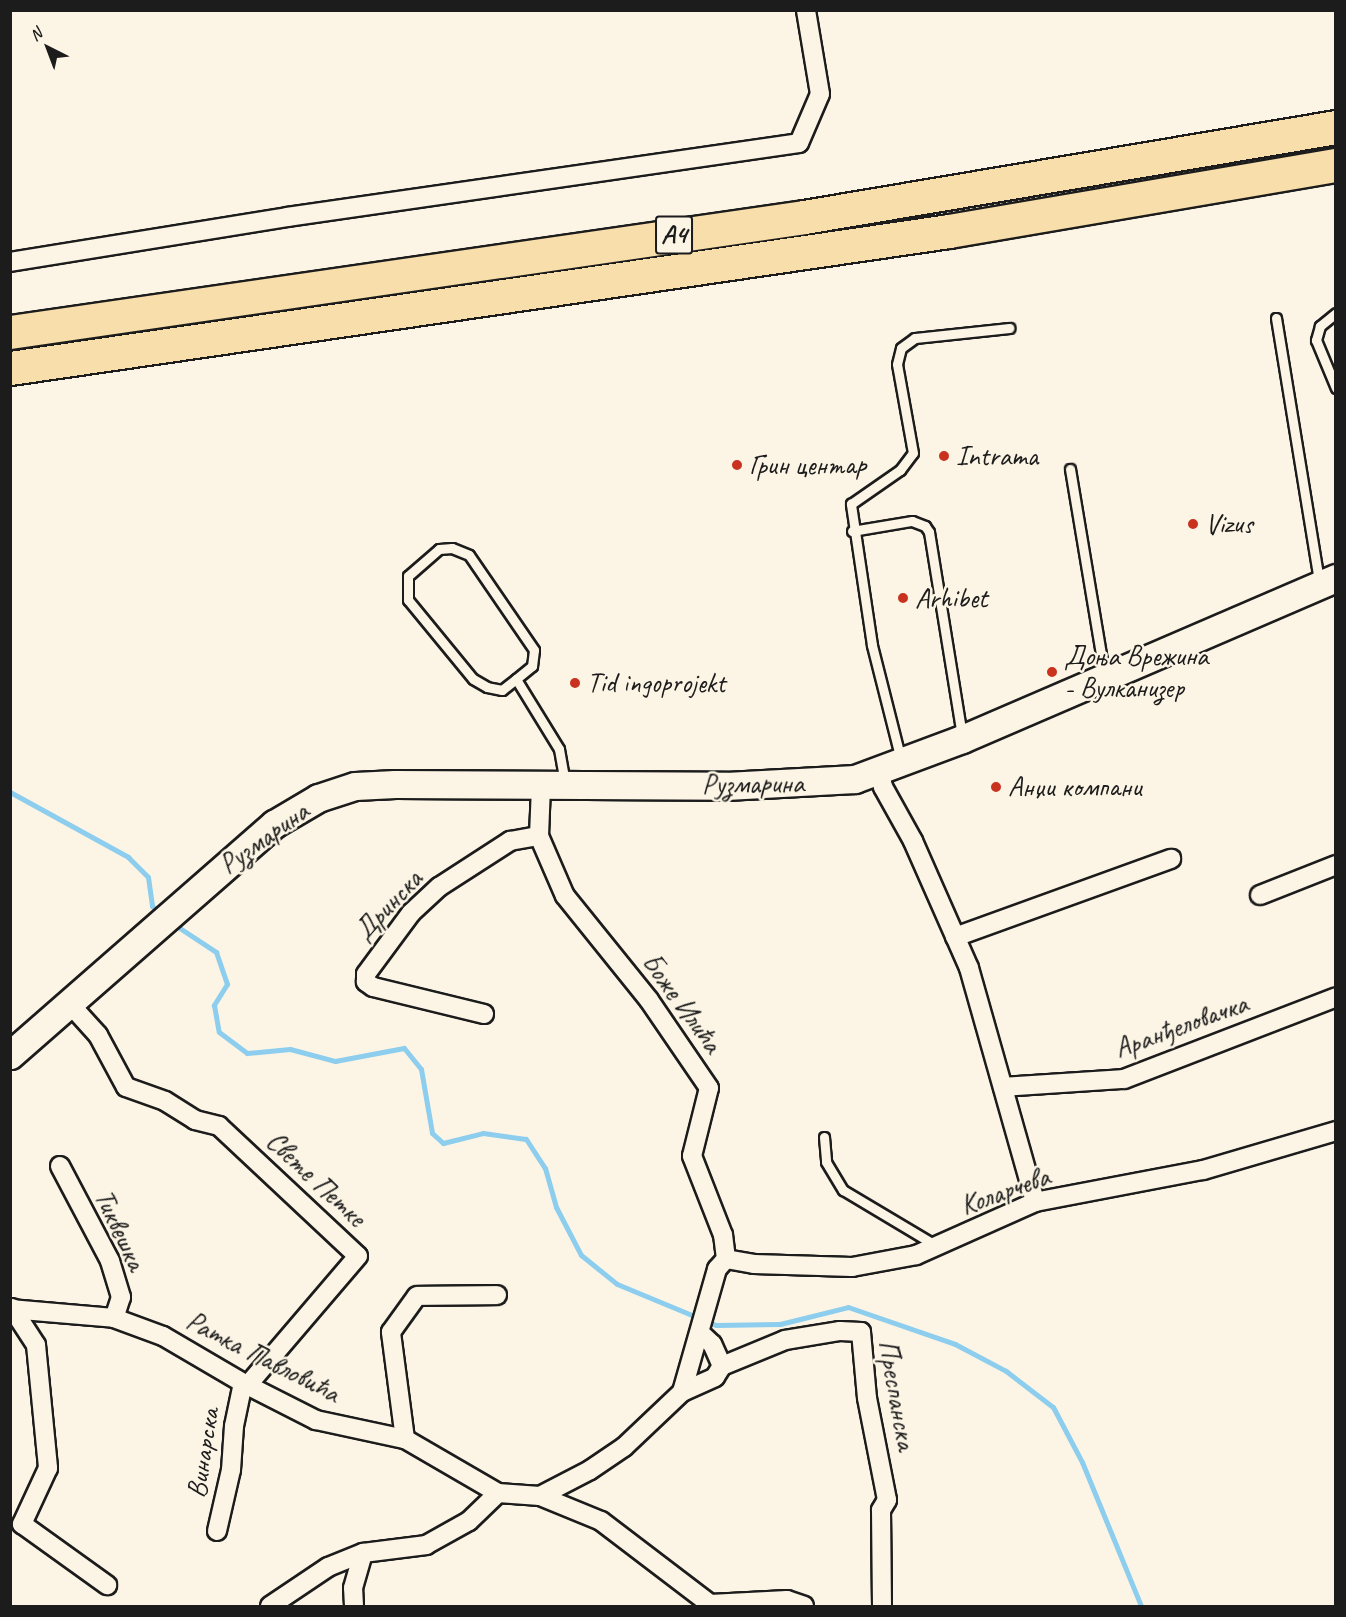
<!DOCTYPE html>
<meta charset="utf-8">
<style>
body{margin:0}
#map{position:relative;width:1346px;height:1617px;overflow:hidden;background:#fcf5e5;font-family:Caveat,sans-serif}
div>[style]{position:absolute}
.stream>*{height:5px;margin:-2.5px;padding:0 2.5px;transform-origin:2.5px;border-radius:2.5px;background:#8dcdee}
.roads{filter:drop-shadow(2px 0 #1c1c1c) drop-shadow(-2px 0 #1c1c1c) drop-shadow(0 2px #1c1c1c) drop-shadow(0 -2px #1c1c1c)}
.service>*{height:9px;margin:-4.5px;padding:0 4.5px;transform-origin:4.5px;border-radius:4.5px;background:#fcf5e5}
.minor>*{height:18px;margin:-9px;padding:0 9px;transform-origin:9px;border-radius:9px;background:#fcf5e5}
.secondary>*{height:27px;margin:-13.5px;padding:0 13.5px;transform-origin:13.5px;border-radius:13.5px;background:#fcf5e5}
.motorway>*{height:33px;margin:-16.5px;padding:0 16.5px;transform-origin:16.5px;border-radius:16.5px;background:#f8deab}
.dots>*{width:16px;height:16px;translate:-50% -50%;box-sizing:border-box;border:3px solid #fcf5e5;border-radius:50%}
span{translate:-50% -50%;white-space:nowrap;text-align:center;line-height:1.15;-webkit-text-stroke:5px #fcf5e5;paint-order:stroke}
.shield-label span{padding:2px 4px;background:#fcf5e5;border:2px solid;border-radius:4px;-webkit-text-stroke-width:0}
.shield-label{font-size:27px;color:#1c1c1c;font-weight:700}
.poi-label{font-size:28px;color:#1c1c1c}
.left{translate:0 -50%;text-align:left}
.street-label{font-size:28px;color:#1c1c1c}
.frame{position:absolute;inset:0;border:12px solid #1c1c1c;pointer-events:none}
.north{position:absolute;left:18px;top:18px;width:60px;height:60px;-webkit-text-stroke:4px #fcf5e5;paint-order:stroke;rotate:318deg;font-size:16px;font-weight:700;line-height:24px;text-align:center;color:#1c1c1c}
.north::after{content:'';display:block;margin:auto;width:21px;height:27px;background:#1c1c1c;clip-path:polygon(50% 0,100% 100%,50% 72%,0 100%)}
</style>
<div id="map">
<div class="stream">
<div style="left:10px;top:792px;width:135px;rotate:28.8deg"></div>
<div style="left:128px;top:857px;width:28px;rotate:45deg"></div>
<div style="left:148px;top:877px;width:29px;rotate:82deg"></div>
<div style="left:152px;top:906px;width:11px;rotate:41deg"></div>
<div style="left:172px;top:923px;width:53px;rotate:33.4deg"></div>
<div style="left:216px;top:952px;width:34px;rotate:71deg"></div>
<div style="left:227px;top:984px;width:25px;rotate:122deg"></div>
<div style="left:214px;top:1005px;width:27px;rotate:80deg"></div>
<div style="left:219px;top:1032px;width:35px;rotate:37deg"></div>
<div style="left:247px;top:1053px;width:43px;rotate:-5.3deg"></div>
<div style="left:290px;top:1049px;width:47px;rotate:14.9deg"></div>
<div style="left:335px;top:1061px;width:70px;rotate:-10.7deg"></div>
<div style="left:404px;top:1048px;width:27px;rotate:51deg"></div>
<div style="left:421px;top:1069px;width:65px;rotate:80.2deg"></div>
<div style="left:432px;top:1133px;width:15px;rotate:42deg"></div>
<div style="left:443px;top:1143px;width:41px;rotate:-14deg"></div>
<div style="left:483px;top:1133px;width:43px;rotate:7.9deg"></div>
<div style="left:526px;top:1139px;width:35px;rotate:57deg"></div>
<div style="left:545px;top:1168px;width:41px;rotate:74.2deg"></div>
<div style="left:556px;top:1207px;width:54px;rotate:62.5deg"></div>
<div style="left:581px;top:1255px;width:46px;rotate:38.9deg"></div>
<div style="left:617px;top:1284px;width:107px;rotate:22.5deg"></div>
<div style="left:716px;top:1325px;width:64px;rotate:-0.9deg"></div>
<div style="left:780px;top:1324px;width:70px;rotate:-14deg"></div>
<div style="left:848px;top:1307px;width:113px;rotate:19.1deg"></div>
<div style="left:955px;top:1344px;width:58px;rotate:27.9deg"></div>
<div style="left:1006px;top:1371px;width:59px;rotate:37.5deg"></div>
<div style="left:1053px;top:1407px;width:62px;rotate:62.2deg"></div>
<div style="left:1082px;top:1462px;width:156px;rotate:67.7deg"></div>
</div>
<div class="roads">
<div class="service">
<div style="left:1336px;top:313px;width:21px;rotate:141deg"></div>
<div style="left:1320px;top:326px;width:15px;rotate:106deg"></div>
<div style="left:1316px;top:340px;width:52px;rotate:67.4deg"></div>
<div style="left:1276px;top:318px;width:267px;rotate:80.7deg"></div>
<div style="left:1070px;top:469px;width:207px;rotate:80.5deg"></div>
<div style="left:852px;top:531px;width:61px;rotate:-9.5deg"></div>
<div style="left:912px;top:521px;width:14px;rotate:21deg"></div>
<div style="left:925px;top:526px;width:7px;rotate:56deg"></div>
<div style="left:929px;top:532px;width:207px;rotate:80.8deg"></div>
<div style="left:516px;top:679px;width:18px;rotate:142deg"></div>
<div style="left:502px;top:690px;width:15px;rotate:-169deg"></div>
<div style="left:487px;top:687px;width:16px;rotate:-150deg"></div>
<div style="left:473px;top:679px;width:102px;rotate:-129.4deg"></div>
<div style="left:408px;top:600px;width:24px;rotate:-90deg"></div>
<div style="left:408px;top:576px;width:41px;rotate:-41.1deg"></div>
<div style="left:439px;top:549px;width:13px;rotate:-4deg"></div>
<div style="left:452px;top:548px;width:18px;rotate:22deg"></div>
<div style="left:469px;top:555px;width:115px;rotate:55.6deg"></div>
<div style="left:534px;top:650px;width:16px;rotate:97deg"></div>
<div style="left:532px;top:666px;width:21px;rotate:141deg"></div>
<div style="left:516px;top:679px;width:82px;rotate:58.4deg"></div>
<div style="left:559px;top:749px;width:36px;rotate:80deg"></div>
<div style="left:901px;top:760px;width:119px;rotate:-104.2deg"></div>
<div style="left:872px;top:645px;width:143px;rotate:-98.5deg"></div>
<div style="left:851px;top:504px;width:60px;rotate:-34.8deg"></div>
<div style="left:900px;top:470px;width:21px;rotate:-53deg"></div>
<div style="left:913px;top:453px;width:90px;rotate:-100.2deg"></div>
<div style="left:897px;top:364px;width:16px;rotate:-76deg"></div>
<div style="left:901px;top:348px;width:17px;rotate:-36deg"></div>
<div style="left:915px;top:338px;width:95px;rotate:-6.1deg"></div>
<div style="left:824px;top:1137px;width:25px;rotate:85deg"></div>
<div style="left:826px;top:1162px;width:33px;rotate:59deg"></div>
<div style="left:843px;top:1190px;width:109px;rotate:30.8deg"></div>
</div>
<div class="minor">
<div style="left:10px;top:262px;width:281px;rotate:-9.2deg"></div>
<div style="left:287px;top:217px;width:517px;rotate:-8.22deg"></div>
<div style="left:799px;top:143px;width:53px;rotate:-66.8deg"></div>
<div style="left:820px;top:94px;width:85px;rotate:-99.5deg"></div>
<div style="left:880px;top:772px;width:15px;rotate:79deg"></div>
<div style="left:883px;top:787px;width:62px;rotate:60.9deg"></div>
<div style="left:913px;top:841px;width:139px;rotate:66.2deg"></div>
<div style="left:969px;top:968px;width:243px;rotate:74.2deg"></div>
<div style="left:1260px;top:895px;width:82px;rotate:-21.5deg"></div>
<div style="left:955px;top:937px;width:230px;rotate:-19.9deg"></div>
<div style="left:69px;top:1003px;width:43px;rotate:47.8deg"></div>
<div style="left:98px;top:1035px;width:59px;rotate:61.7deg"></div>
<div style="left:126px;top:1087px;width:41px;rotate:19.7deg"></div>
<div style="left:165px;top:1101px;width:36px;rotate:32deg"></div>
<div style="left:195px;top:1120px;width:25px;rotate:14deg"></div>
<div style="left:219px;top:1126px;width:190px;rotate:43.1deg"></div>
<div style="left:358px;top:1256px;width:170px;rotate:130.5deg"></div>
<div style="left:484px;top:1014px;width:114px;rotate:-166.3deg"></div>
<div style="left:373px;top:987px;width:9px;rotate:-144deg"></div>
<div style="left:366px;top:982px;width:8px;rotate:-90deg"></div>
<div style="left:366px;top:974px;width:76px;rotate:-53.6deg"></div>
<div style="left:411px;top:913px;width:38px;rotate:-43deg"></div>
<div style="left:439px;top:887px;width:85px;rotate:-32.9deg"></div>
<div style="left:510px;top:841px;width:29px;rotate:-10deg"></div>
<div style="left:1003px;top:1087px;width:121px;rotate:-3.8deg"></div>
<div style="left:1124px;top:1079px;width:227px;rotate:-21.1deg"></div>
<div style="left:60px;top:1166px;width:107px;rotate:62.2deg"></div>
<div style="left:110px;top:1261px;width:38px;rotate:73deg"></div>
<div style="left:121px;top:1297px;width:22px;rotate:108deg"></div>
<div style="left:726px;top:1259px;width:28px;rotate:10deg"></div>
<div style="left:754px;top:1264px;width:98px;rotate:1.8deg"></div>
<div style="left:852px;top:1267px;width:65px;rotate:-10.6deg"></div>
<div style="left:916px;top:1255px;width:130px;rotate:-24deg"></div>
<div style="left:1035px;top:1202px;width:171px;rotate:-10.8deg"></div>
<div style="left:1203px;top:1170px;width:139px;rotate:-16.3deg"></div>
<div style="left:12px;top:1308px;width:44px;rotate:57deg"></div>
<div style="left:36px;top:1345px;width:124px;rotate:84.4deg"></div>
<div style="left:48px;top:1468px;width:62px;rotate:114.9deg"></div>
<div style="left:22px;top:1524px;width:105px;rotate:35.7deg"></div>
<div style="left:10px;top:1309px;width:104px;rotate:4.9deg"></div>
<div style="left:114px;top:1318px;width:52px;rotate:20.2deg"></div>
<div style="left:163px;top:1336px;width:93px;rotate:30.4deg"></div>
<div style="left:243px;top:1383px;width:82px;rotate:26.9deg"></div>
<div style="left:316px;top:1420px;width:91px;rotate:12.1deg"></div>
<div style="left:405px;top:1439px;width:108px;rotate:30.1deg"></div>
<div style="left:498px;top:1493px;width:42px;rotate:4.1deg"></div>
<div style="left:540px;top:1496px;width:66px;rotate:22.3deg"></div>
<div style="left:601px;top:1521px;width:137px;rotate:37.3deg"></div>
<div style="left:710px;top:1604px;width:77px;rotate:-3deg"></div>
<div style="left:787px;top:1600px;width:18px;rotate:19deg"></div>
<div style="left:722px;top:1366px;width:68px;rotate:-22.4deg"></div>
<div style="left:785px;top:1340px;width:56px;rotate:-9.3deg"></div>
<div style="left:840px;top:1331px;width:21px;rotate:3deg"></div>
<div style="left:861px;top:1332px;width:66px;rotate:84.8deg"></div>
<div style="left:867px;top:1398px;width:104px;rotate:78.9deg"></div>
<div style="left:887px;top:1500px;width:12px;rotate:121deg"></div>
<div style="left:881px;top:1510px;width:96px;rotate:89.4deg"></div>
<div style="left:682px;top:1392px;width:36px;rotate:-24deg"></div>
<div style="left:715px;top:1377px;width:13px;rotate:-58deg"></div>
<div style="left:722px;top:1366px;width:24px;rotate:-114deg"></div>
<div style="left:712px;top:1344px;width:16px;rotate:-137deg"></div>
<div style="left:405px;top:1439px;width:108px;rotate:-97.5deg"></div>
<div style="left:391px;top:1332px;width:44px;rotate:-54.2deg"></div>
<div style="left:417px;top:1296px;width:80px;rotate:-0.7deg"></div>
<div style="left:540px;top:1496px;width:56px;rotate:-27.5deg"></div>
<div style="left:590px;top:1470px;width:41px;rotate:-34.1deg"></div>
<div style="left:624px;top:1447px;width:80px;rotate:-43.5deg"></div>
<div style="left:682px;top:1392px;width:128px;rotate:-74.1deg"></div>
<div style="left:717px;top:1269px;width:13px;rotate:-48deg"></div>
<div style="left:726px;top:1259px;width:24px;rotate:-97deg"></div>
<div style="left:723px;top:1235px;width:85px;rotate:-111.4deg"></div>
<div style="left:692px;top:1156px;width:70px;rotate:-76deg"></div>
<div style="left:709px;top:1088px;width:107px;rotate:-124.3deg"></div>
<div style="left:649px;top:1000px;width:134px;rotate:-128.9deg"></div>
<div style="left:565px;top:896px;width:65px;rotate:-113.4deg"></div>
<div style="left:539px;top:836px;width:50px;rotate:-87.7deg"></div>
<div style="left:217px;top:1531px;width:63px;rotate:-77.1deg"></div>
<div style="left:231px;top:1470px;width:44px;rotate:-86.1deg"></div>
<div style="left:234px;top:1426px;width:44px;rotate:-78.2deg"></div>
<div style="left:270px;top:1606px;width:70px;rotate:-33.9deg"></div>
<div style="left:328px;top:1567px;width:38px;rotate:-22deg"></div>
<div style="left:363px;top:1553px;width:64px;rotate:-7.2deg"></div>
<div style="left:426px;top:1545px;width:49px;rotate:-29.2deg"></div>
<div style="left:469px;top:1521px;width:40px;rotate:-44deg"></div>
<div style="left:354px;top:1606px;width:18px;rotate:-93deg"></div>
<div style="left:353px;top:1588px;width:36px;rotate:-74deg"></div>
</div>
<div class="secondary">
<div style="left:10px;top:1055px;width:351px;rotate:-41.2deg"></div>
<div style="left:274px;top:824px;width:51px;rotate:-30.6deg"></div>
<div style="left:318px;top:798px;width:39px;rotate:-18deg"></div>
<div style="left:355px;top:786px;width:40px;rotate:-2.9deg"></div>
<div style="left:395px;top:784px;width:331px;rotate:0.3deg"></div>
<div style="left:726px;top:786px;width:129px;rotate:-3.1deg"></div>
<div style="left:855px;top:779px;width:114px;rotate:-20.5deg"></div>
<div style="left:962px;top:739px;width:407px;rotate:-23.3deg"></div>
</div>
<div class="motorway">
<div style="left:10px;top:332px;width:802px;rotate:-8.24deg"></div>
<div style="left:804px;top:217px;width:540px;rotate:-9.6deg"></div>
<div style="left:10px;top:368px;width:949px;rotate:-8.3deg"></div>
<div style="left:949px;top:231px;width:393px;rotate:-9.7deg"></div>
</div>
</div>
<div class="dots">
<div style="left:944px;top:456px;background:#c8321e"></div>
<div style="left:737px;top:465px;background:#c8321e"></div>
<div style="left:1193px;top:524px;background:#c8321e"></div>
<div style="left:903px;top:598px;background:#c8321e"></div>
<div style="left:1052px;top:672px;background:#c8321e"></div>
<div style="left:575px;top:683px;background:#c8321e"></div>
<div style="left:996px;top:787px;background:#c8321e"></div>
</div>
<div class="shield-label">
<span style="left:674px;top:235px">A4</span>
</div>
<div class="poi-label">
<span class="left" style="left:956px;top:456px">Intrama</span>
<span class="left" style="left:749px;top:465px">Грин центар</span>
<span class="left" style="left:1205px;top:524px">Vizus</span>
<span class="left" style="left:915px;top:598px">Arhibet</span>
<span class="left" style="left:1064px;top:672px">Доња Врежина<br>- Вулканизер</span>
<span class="left" style="left:587px;top:683px">Tid ingoprojekt</span>
<span class="left" style="left:1008px;top:787px">Анџи компани</span>
</div>
<div class="street-label">
<span style="left:753px;top:784px;rotate:-1deg">Рузмарина</span>
<span style="left:264px;top:838px;rotate:-36deg">Рузмарина</span>
<span style="left:388px;top:905px;rotate:-47deg">Дринска</span>
<span style="left:682px;top:1003px;rotate:54deg">Боже Илића</span>
<span style="left:1181px;top:1026px;rotate:-20deg">Аранђеловачка</span>
<span style="left:316px;top:1179px;rotate:43deg">Свете Петке</span>
<span style="left:1005px;top:1191px;rotate:-20deg">Коларчева</span>
<span style="left:120px;top:1230px;rotate:65deg">Тиквешка</span>
<span style="left:263px;top:1357px;rotate:27deg">Ратка Павловића</span>
<span style="left:897px;top:1395px;rotate:80deg">Преспанска</span>
<span style="left:203px;top:1453px;rotate:-81deg">Винарска</span>
</div>
<div class="frame"></div>
<div class="north">N</div>
</div>
